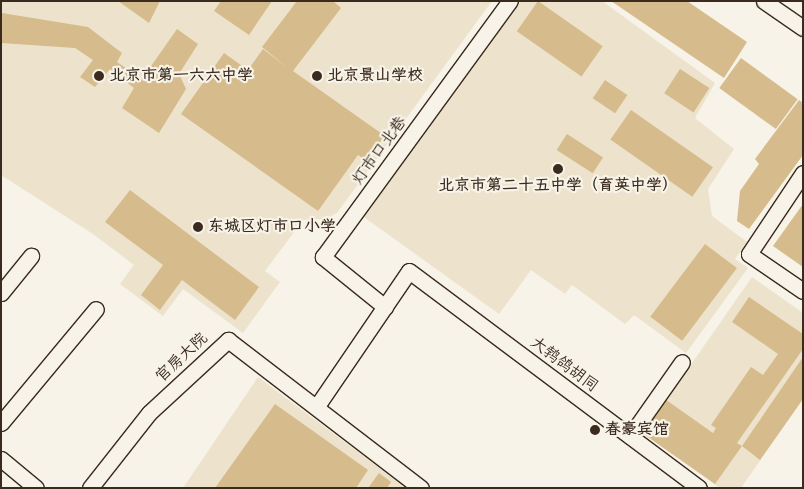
<!DOCTYPE html>
<meta charset="utf-8">
<style>
body{margin:0}
#map{position:relative;width:804px;height:489px;overflow:hidden;background:#f7f3e8;font-family:Mynerve,"LXGW WenKai TC",sans-serif}
div>[style]{position:absolute}
.built>*{inset:0;background:#ede2cc}
.building>*{inset:0;background:#d6bc8c;transform-origin:0 0}
.roads{filter:drop-shadow(1px 0 #3b2a1e) drop-shadow(-1px 0 #3b2a1e) drop-shadow(0 1px #3b2a1e) drop-shadow(0 -1px #3b2a1e)}
.minor>*{height:15px;margin:-7.5px;padding:0 7.5px;transform-origin:7.5px;border-radius:7.5px;background:#f7f3e8}
.dots>*{width:14px;height:14px;translate:-50% -50%;box-sizing:border-box;border:2px solid #f7f3e8;border-radius:50%}
span{translate:-50% -50%;white-space:nowrap;text-align:center;line-height:1.15;-webkit-text-stroke:4.5px #f7f3e8;paint-order:stroke}
.poi-label{font-size:16px;color:#3b2a1e;font-weight:700}
.left{translate:0 -50%;text-align:left}
.street-label{font-size:16px;color:#3b2a1e}
.frame{position:absolute;inset:0;border:2px solid #3b2a1e;pointer-events:none}
</style>
<div id="map">
<div class="built">
<div style="clip-path:polygon(1px 1px,492px 1px,337px 213px,324px 219px,303px 220px,265px 271px,280px 282px,243px 333px,183px 289px,163px 316px,120px 284px,134px 265px,93px 234px,1px 175px)"></div>
<div style="clip-path:polygon(515px 1px,602px 1px,715px 83px,695px 118px,734px 149px,708px 189px,712px 216px,747px 242px,735px 259px,748px 268px,686px 353px,634px 315px,625px 324px,572px 285px,565px 294px,531px 270px,499px 314px,361px 215px)"></div>
<div style="clip-path:polygon(752px 277px,803px 313px,803px 399px,741px 488px,720px 488px,638px 430px,662px 397px,667px 399px)"></div>
<div style="clip-path:polygon(258px 377px,406px 488px,183px 488px)"></div>
</div>
<div class="building">
<div style="clip-path:polygon(118px 1px,160px 1px,149px 23px)"></div>
<div style="clip-path:polygon(221px 1px,272px 1px,249px 35px,214px 11px)"></div>
<div style="clip-path:polygon(297px 1px,333px 1px,341px 8px,293px 71px,385px 136px,367px 161px,358px 155px,318px 211px,181px 114px,224px 53px,248px 70px,263px 49px,288px 68px,262px 47px)"></div>
<div style="left:538px;top:1px;width:79px;height:37px;rotate:35deg"></div>
<div style="clip-path:polygon(611px 1px,687px 1px,747px 42px,724px 78px)"></div>
<div style="clip-path:polygon(2px 13px,88px 27px,122px 53px,117px 62px,142px 79px,177px 29px,198px 44px,179px 74px,186px 89px,159px 133px,122px 108px,134px 88px,110px 69px,95px 87px,80px 77px,93px 60px,75px 48px,1px 43px)"></div>
<div style="left:741px;top:58px;width:70px;height:37px;rotate:36deg"></div>
<div style="left:680px;top:69px;width:35px;height:29px;rotate:33deg"></div>
<div style="left:605px;top:80px;width:27px;height:22px;rotate:34deg"></div>
<div style="clip-path:polygon(799px 100px,803px 103px,803px 155px,749px 229px,737px 221px,740px 191px,759px 164px,755px 159px)"></div>
<div style="left:631px;top:110px;width:100px;height:36px;rotate:35deg"></div>
<div style="left:567px;top:134px;width:43px;height:19px;rotate:33deg"></div>
<div style="clip-path:polygon(130px 190px,259px 287px,235px 320px,182px 280px,160px 310px,141px 295px,163px 265px,105px 222px)"></div>
<div style="clip-path:polygon(803px 204px,803px 267px,773px 246px)"></div>
<div style="left:705px;top:244px;width:40px;height:91px;rotate:37deg"></div>
<div style="clip-path:polygon(749px 297px,803px 334px,803px 349px,737px 443px,742px 446px,715px 484px,638px 430px,662px 397px,713px 433px,716px 428px,711px 425px,751px 367px,763px 375px,778px 354px,732px 322px)"></div>
<div style="clip-path:polygon(803px 357px,803px 399px,760px 460px,742px 446px)"></div>
<div style="clip-path:polygon(275px 404px,368px 470px,356px 488px,215px 488px)"></div>
<div style="clip-path:polygon(379px 473px,391px 482px,387px 488px,368px 488px)"></div>
</div>
<div class="roads">
<div class="minor">
<div style="left:764px;top:1px;width:47px;rotate:34.7deg"></div>
<div style="left:803px;top:173px;width:97px;rotate:123.7deg"></div>
<div style="left:749px;top:254px;width:65px;rotate:34.4deg"></div>
<div style="left:1px;top:293px;width:48px;rotate:-51deg"></div>
<div style="left:385px;top:307px;width:80px;rotate:-141.1deg"></div>
<div style="left:323px;top:257px;width:317px;rotate:-53.9deg"></div>
<div style="left:317px;top:406px;width:163px;rotate:-55.7deg"></div>
<div style="left:409px;top:271px;width:362px;rotate:36.8deg"></div>
<div style="left:1px;top:423px;width:148px;rotate:-50.2deg"></div>
<div style="left:630px;top:436px;width:90px;rotate:-54.9deg"></div>
<div style="left:1px;top:459px;width:45px;rotate:39.6deg"></div>
<div style="left:90px;top:488px;width:95px;rotate:-51.8deg"></div>
<div style="left:149px;top:413px;width:108px;rotate:-42.7deg"></div>
<div style="left:228px;top:340px;width:243px;rotate:37.5deg"></div>
</div>
</div>
<div class="dots">
<div style="left:99px;top:76px;background:#3b2a1e"></div>
<div style="left:317px;top:76px;background:#3b2a1e"></div>
<div style="left:558px;top:169px;background:#3b2a1e"></div>
<div style="left:198px;top:227px;background:#3b2a1e"></div>
<div style="left:595px;top:430px;background:#3b2a1e"></div>
</div>
<div class="poi-label">
<span class="left" style="left:109px;top:76px">北京市第一六六中学</span>
<span class="left" style="left:327px;top:76px">北京景山学校</span>
<span style="left:558px;top:186px">北京市第二十五中学（育英中学）</span>
<span class="left" style="left:208px;top:227px">东城区灯市口小学</span>
<span class="left" style="left:605px;top:430px">春豪宾馆</span>
</div>
<div class="street-label">
<span style="left:380px;top:151px;rotate:-54deg">灯市口北巷</span>
<span style="left:182px;top:358px;rotate:-43deg">官房大院</span>
<span style="left:564px;top:365px;rotate:37deg">大鹁鸽胡同</span>
</div>
<div class="frame"></div>
</div>
